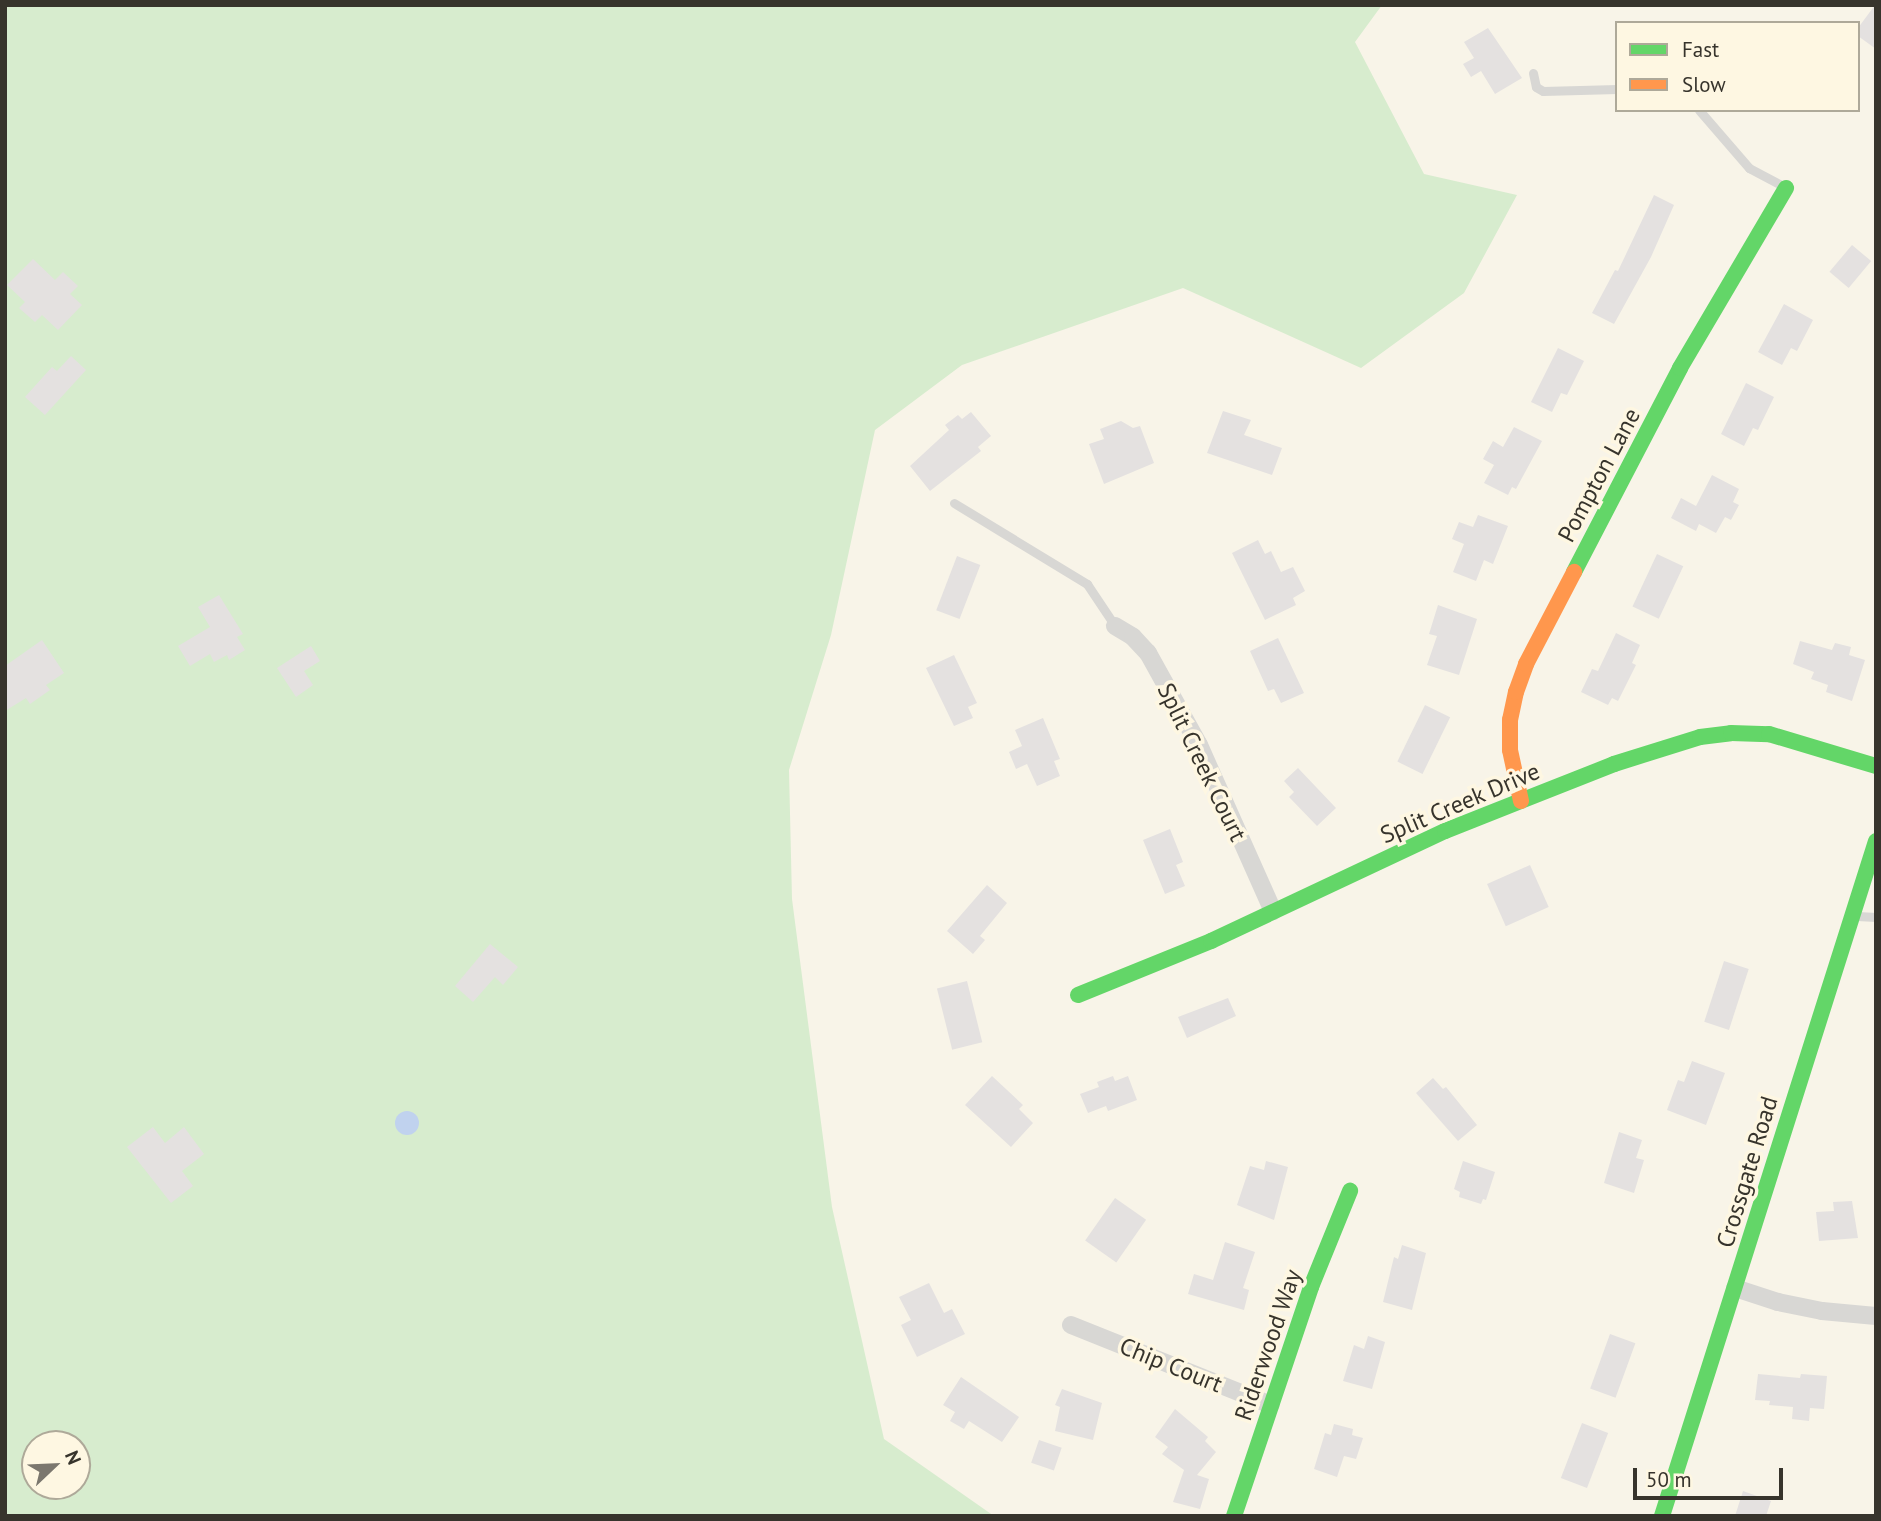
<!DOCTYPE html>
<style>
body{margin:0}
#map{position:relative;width:1881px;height:1521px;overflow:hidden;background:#f8f4e8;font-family:"PT Sans",sans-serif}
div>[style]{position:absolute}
.green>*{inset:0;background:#d7ecce}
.water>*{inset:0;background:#c0d2ee}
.round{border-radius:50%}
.building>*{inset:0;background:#e4e1e0;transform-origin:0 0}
.lane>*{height:9px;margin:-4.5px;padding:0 4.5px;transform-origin:4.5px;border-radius:4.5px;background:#d8d7d4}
.street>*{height:18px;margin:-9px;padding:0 9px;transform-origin:9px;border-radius:9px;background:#d8d7d4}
.fast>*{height:16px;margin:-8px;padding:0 8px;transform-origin:8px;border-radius:8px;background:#63d668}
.slow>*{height:16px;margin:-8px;padding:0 8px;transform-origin:8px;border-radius:8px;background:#ff974d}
span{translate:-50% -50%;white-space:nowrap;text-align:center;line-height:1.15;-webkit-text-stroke:7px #fef7e2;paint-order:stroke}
.street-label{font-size:24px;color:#37342c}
.frame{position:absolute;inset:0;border:7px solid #37342c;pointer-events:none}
.legend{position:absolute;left:1615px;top:21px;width:245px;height:91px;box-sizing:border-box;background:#fef7e2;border:2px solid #aea999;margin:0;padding:9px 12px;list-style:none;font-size:21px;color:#37342c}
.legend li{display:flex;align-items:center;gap:14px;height:35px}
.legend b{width:35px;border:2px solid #aea999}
.north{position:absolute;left:21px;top:1430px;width:70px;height:70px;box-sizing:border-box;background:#fef7e2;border:2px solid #aea999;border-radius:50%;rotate:67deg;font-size:19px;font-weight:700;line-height:28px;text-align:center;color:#37342c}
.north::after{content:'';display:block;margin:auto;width:24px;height:32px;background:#7b776e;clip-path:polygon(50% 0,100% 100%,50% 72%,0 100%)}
.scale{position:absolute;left:1633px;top:1468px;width:150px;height:32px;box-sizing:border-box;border:4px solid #37342c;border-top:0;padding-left:9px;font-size:21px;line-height:24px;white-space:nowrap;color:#37342c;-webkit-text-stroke:5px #fef7e2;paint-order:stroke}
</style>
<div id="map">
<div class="green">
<div style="clip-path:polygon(evenodd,5px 5px,1382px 5px,1355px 42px,1424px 174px,1517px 195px,1464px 293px,1361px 368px,1183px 288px,962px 365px,875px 430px,831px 635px,789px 770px,792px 899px,832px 1207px,884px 1439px,994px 1516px,5px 1516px,5px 5px,35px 1444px,77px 1444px,77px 1486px,35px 1486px,35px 1444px)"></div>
</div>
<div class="water">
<div class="round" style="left:395px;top:1111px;width:24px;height:24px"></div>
</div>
<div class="building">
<div style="clip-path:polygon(1875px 5px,1876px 5px,1876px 49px,1858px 36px,1858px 28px)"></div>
<div style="clip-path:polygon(1488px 28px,1522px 78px,1495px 94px,1481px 71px,1471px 77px,1463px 64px,1474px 58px,1464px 42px)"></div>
<div style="clip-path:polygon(1654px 195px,1674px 205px,1651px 257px,1614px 324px,1592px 313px,1615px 270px,1618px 271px)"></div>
<div style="left:1852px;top:245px;width:25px;height:35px;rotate:40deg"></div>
<div style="clip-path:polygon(33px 259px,55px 280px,63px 272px,78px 286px,70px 294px,82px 305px,58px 330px,42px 315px,35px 322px,19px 308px,25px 302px,7px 285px)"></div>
<div style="clip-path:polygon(1784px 304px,1813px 320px,1797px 351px,1791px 348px,1782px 365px,1758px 352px)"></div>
<div style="clip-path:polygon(1558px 348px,1584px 361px,1567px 395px,1561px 393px,1552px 412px,1531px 402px)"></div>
<div style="clip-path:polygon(71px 356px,86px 370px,45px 415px,25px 397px,52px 367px,57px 371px)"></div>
<div style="clip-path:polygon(1746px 383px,1774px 397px,1758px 430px,1753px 428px,1744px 446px,1721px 434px)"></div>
<div style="clip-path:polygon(1223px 411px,1251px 420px,1244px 435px,1282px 448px,1272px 475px,1207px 453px)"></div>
<div style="clip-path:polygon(971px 412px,991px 436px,978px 447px,981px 451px,930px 491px,910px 466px,949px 430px,945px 425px,958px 415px,962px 419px)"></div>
<div style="clip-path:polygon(1121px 421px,1133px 428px,1140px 426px,1154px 463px,1104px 484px,1089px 444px,1104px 439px,1100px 429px)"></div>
<div style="clip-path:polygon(1514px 427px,1542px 441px,1516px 489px,1512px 487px,1508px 495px,1484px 483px,1494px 465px,1483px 459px,1493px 441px,1503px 447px)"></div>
<div style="clip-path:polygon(1712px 475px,1739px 489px,1733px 502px,1739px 505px,1731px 520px,1725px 517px,1716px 533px,1699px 524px,1696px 531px,1671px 518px,1681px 498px,1696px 506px)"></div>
<div style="clip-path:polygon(1478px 515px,1508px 526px,1493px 564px,1484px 560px,1476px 581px,1453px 572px,1464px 544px,1452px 539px,1459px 522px,1473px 527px)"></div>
<div style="clip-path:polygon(1258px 540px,1265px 554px,1271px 551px,1281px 572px,1293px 567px,1305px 591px,1293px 598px,1296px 605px,1265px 620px,1232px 553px)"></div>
<div style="left:1657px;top:554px;width:29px;height:58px;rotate:25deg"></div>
<div style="left:957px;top:556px;width:25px;height:58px;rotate:21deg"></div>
<div style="clip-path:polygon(219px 595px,243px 634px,237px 637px,245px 650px,229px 660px,227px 655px,214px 662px,210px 654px,190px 666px,178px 646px,210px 627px,198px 607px)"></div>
<div style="clip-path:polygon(1438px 605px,1477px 619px,1459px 675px,1427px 665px,1437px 636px,1429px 634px)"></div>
<div style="clip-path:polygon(1616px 633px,1640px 645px,1632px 663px,1636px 665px,1618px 701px,1612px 698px,1608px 705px,1581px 692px,1592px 669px,1598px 671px)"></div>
<div style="clip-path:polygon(1278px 638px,1304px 693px,1281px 703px,1274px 689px,1268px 691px,1250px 651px)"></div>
<div style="clip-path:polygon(42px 640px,64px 673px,46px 685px,50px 690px,30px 704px,26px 698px,5px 711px,5px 666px)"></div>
<div style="clip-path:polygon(1800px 641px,1832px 650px,1835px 643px,1851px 647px,1849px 655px,1865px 660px,1852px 701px,1826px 692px,1828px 685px,1811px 679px,1814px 672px,1793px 664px)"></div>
<div style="clip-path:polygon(311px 646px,320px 661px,304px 671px,313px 685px,296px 697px,277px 668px)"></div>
<div style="clip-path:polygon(954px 655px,977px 703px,968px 707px,973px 718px,954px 726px,926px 668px)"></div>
<div style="left:1425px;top:705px;width:28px;height:63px;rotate:26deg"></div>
<div style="clip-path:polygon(1043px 718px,1060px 759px,1054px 761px,1060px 776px,1037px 786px,1027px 764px,1016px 769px,1009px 752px,1022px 746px,1015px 730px)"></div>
<div style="clip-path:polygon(1298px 768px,1336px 808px,1317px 826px,1289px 797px,1294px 792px,1284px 781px)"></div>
<div style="clip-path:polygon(1170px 829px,1183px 862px,1176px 865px,1185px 886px,1165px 894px,1143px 840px)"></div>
<div style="left:1530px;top:865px;width:46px;height:47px;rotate:66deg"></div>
<div style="clip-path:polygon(987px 885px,1007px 903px,980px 936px,985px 940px,973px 954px,947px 931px)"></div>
<div style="clip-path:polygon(490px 944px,518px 967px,503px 985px,495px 977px,473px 1002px,455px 986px)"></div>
<div style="left:1724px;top:961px;width:26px;height:64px;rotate:18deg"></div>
<div style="left:967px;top:981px;width:63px;height:31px;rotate:76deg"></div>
<div style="clip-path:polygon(1228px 998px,1236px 1016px,1187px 1038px,1178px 1017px)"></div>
<div style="clip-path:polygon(1692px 1061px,1725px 1073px,1706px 1125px,1667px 1110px,1678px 1080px,1684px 1082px)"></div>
<div style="clip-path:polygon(992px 1076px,1023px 1105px,1019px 1109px,1033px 1123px,1011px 1147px,965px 1105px)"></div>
<div style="clip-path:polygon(1113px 1076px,1115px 1081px,1128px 1076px,1137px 1100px,1108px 1111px,1106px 1106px,1088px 1113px,1080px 1094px,1099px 1087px,1097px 1082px)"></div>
<div style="clip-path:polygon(1433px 1078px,1443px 1089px,1446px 1087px,1477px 1125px,1458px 1141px,1416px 1093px)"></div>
<div style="clip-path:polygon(153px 1127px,165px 1143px,184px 1127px,204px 1154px,182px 1171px,193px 1186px,171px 1203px,127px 1147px)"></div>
<div style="clip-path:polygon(1619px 1132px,1642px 1140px,1636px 1158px,1644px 1160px,1634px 1193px,1604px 1183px)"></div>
<div style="clip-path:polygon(1266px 1161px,1288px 1167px,1274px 1220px,1237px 1205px,1250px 1166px,1264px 1170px)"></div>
<div style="clip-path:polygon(1463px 1161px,1495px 1172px,1486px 1200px,1483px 1199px,1481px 1204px,1459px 1197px,1460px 1192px,1454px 1189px)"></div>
<div style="left:1115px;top:1198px;width:38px;height:52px;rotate:35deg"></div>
<div style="clip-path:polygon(1852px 1201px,1858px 1238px,1819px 1241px,1816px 1212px,1834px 1211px,1833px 1202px)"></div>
<div style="clip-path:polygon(1225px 1242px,1255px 1252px,1243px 1288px,1249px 1290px,1244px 1310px,1188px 1294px,1194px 1274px,1213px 1280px)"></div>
<div style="clip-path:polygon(1402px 1245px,1426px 1253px,1412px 1310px,1383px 1302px,1394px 1257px,1398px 1259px)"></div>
<div style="clip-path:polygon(929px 1283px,944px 1313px,952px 1309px,965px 1334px,917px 1357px,901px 1325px,911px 1320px,899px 1297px)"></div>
<div style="left:1610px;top:1334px;width:27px;height:58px;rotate:20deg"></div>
<div style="clip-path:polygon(1368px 1336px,1385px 1342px,1372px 1389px,1343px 1381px,1354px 1345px,1364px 1349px)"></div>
<div style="clip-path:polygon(1758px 1374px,1800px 1378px,1801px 1374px,1827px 1376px,1824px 1409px,1810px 1408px,1809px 1421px,1792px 1419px,1793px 1407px,1769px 1405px,1770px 1401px,1755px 1400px)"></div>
<div style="clip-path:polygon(961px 1377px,1019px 1417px,1002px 1442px,969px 1421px,964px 1429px,950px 1421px,955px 1412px,943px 1405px)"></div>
<div style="clip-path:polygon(1062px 1389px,1102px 1403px,1093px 1440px,1055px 1431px,1060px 1407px,1055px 1405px)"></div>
<div style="clip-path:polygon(1175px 1409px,1208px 1437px,1205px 1441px,1216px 1452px,1197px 1475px,1209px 1479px,1200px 1509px,1173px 1502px,1184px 1470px,1162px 1454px,1168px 1447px,1155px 1437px)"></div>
<div style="left:1582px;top:1423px;width:28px;height:59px;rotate:21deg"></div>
<div style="clip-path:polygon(1334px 1424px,1353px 1429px,1352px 1435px,1363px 1438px,1356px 1459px,1344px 1456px,1337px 1477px,1314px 1469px,1325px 1433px,1331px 1435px)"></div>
<div style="left:1039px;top:1440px;width:24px;height:24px;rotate:19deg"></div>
<div style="clip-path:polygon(1743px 1491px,1771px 1501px,1766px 1516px,1735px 1516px)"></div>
</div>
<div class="lane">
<div style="left:1533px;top:73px;width:14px;rotate:78deg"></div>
<div style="left:1536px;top:87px;width:8px;rotate:30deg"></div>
<div style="left:1543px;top:91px;width:74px;rotate:-1.5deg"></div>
<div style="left:1699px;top:110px;width:77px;rotate:49.2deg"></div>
<div style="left:1749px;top:168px;width:41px;rotate:27.8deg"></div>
<div style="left:954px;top:503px;width:156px;rotate:31.3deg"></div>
<div style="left:1087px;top:584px;width:50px;rotate:56.3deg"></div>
<div style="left:1857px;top:916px;width:19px;rotate:3deg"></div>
</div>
<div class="street">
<div style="left:1115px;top:626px;width:21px;rotate:31deg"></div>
<div style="left:1133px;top:637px;width:22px;rotate:47deg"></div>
<div style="left:1148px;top:653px;width:105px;rotate:61deg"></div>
<div style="left:1199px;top:745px;width:182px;rotate:66deg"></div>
<div style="left:1735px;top:1288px;width:45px;rotate:18deg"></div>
<div style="left:1778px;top:1302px;width:45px;rotate:11.6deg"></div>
<div style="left:1822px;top:1311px;width:54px;rotate:5.3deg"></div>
<div style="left:1071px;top:1325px;width:215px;rotate:21.8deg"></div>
</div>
<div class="fast">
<div style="left:1574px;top:572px;width:230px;rotate:-62.5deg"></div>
<div style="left:1680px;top:368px;width:209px;rotate:-59.5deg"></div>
<div style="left:1078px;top:995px;width:144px;rotate:-22.1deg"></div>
<div style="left:1211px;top:941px;width:259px;rotate:-25.2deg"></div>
<div style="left:1445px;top:831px;width:182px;rotate:-21.6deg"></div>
<div style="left:1614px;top:764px;width:90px;rotate:-17.4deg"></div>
<div style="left:1700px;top:737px;width:31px;rotate:-7deg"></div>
<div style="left:1731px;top:733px;width:38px;rotate:2deg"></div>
<div style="left:1769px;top:734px;width:112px;rotate:16.7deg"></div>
<div style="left:1234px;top:1516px;width:242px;rotate:-71.4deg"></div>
<div style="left:1311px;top:1287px;width:104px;rotate:-67.9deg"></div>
<div style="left:1662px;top:1516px;width:708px;rotate:-72.41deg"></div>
</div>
<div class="slow">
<div style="left:1521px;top:801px;width:52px;rotate:-102.2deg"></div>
<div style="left:1510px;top:750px;width:30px;rotate:-90deg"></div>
<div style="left:1510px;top:720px;width:29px;rotate:-78deg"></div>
<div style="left:1516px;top:692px;width:30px;rotate:-70deg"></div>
<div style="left:1526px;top:664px;width:104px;rotate:-62.4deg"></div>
</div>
<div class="street-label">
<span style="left:1599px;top:475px;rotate:-62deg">Pompton Lane</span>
<span style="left:1202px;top:762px;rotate:64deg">Split Creek Court</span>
<span style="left:1460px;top:803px;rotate:-23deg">Split Creek Drive</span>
<span style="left:1747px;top:1172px;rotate:-73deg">Crossgate Road</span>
<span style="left:1268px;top:1345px;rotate:-71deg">Riderwood Way</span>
<span style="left:1171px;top:1365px;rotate:22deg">Chip Court</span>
</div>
<div class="frame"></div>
<ul class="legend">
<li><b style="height:9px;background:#63d668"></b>Fast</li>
<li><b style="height:9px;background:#ff974d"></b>Slow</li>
</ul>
<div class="north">N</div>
<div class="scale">50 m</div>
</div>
